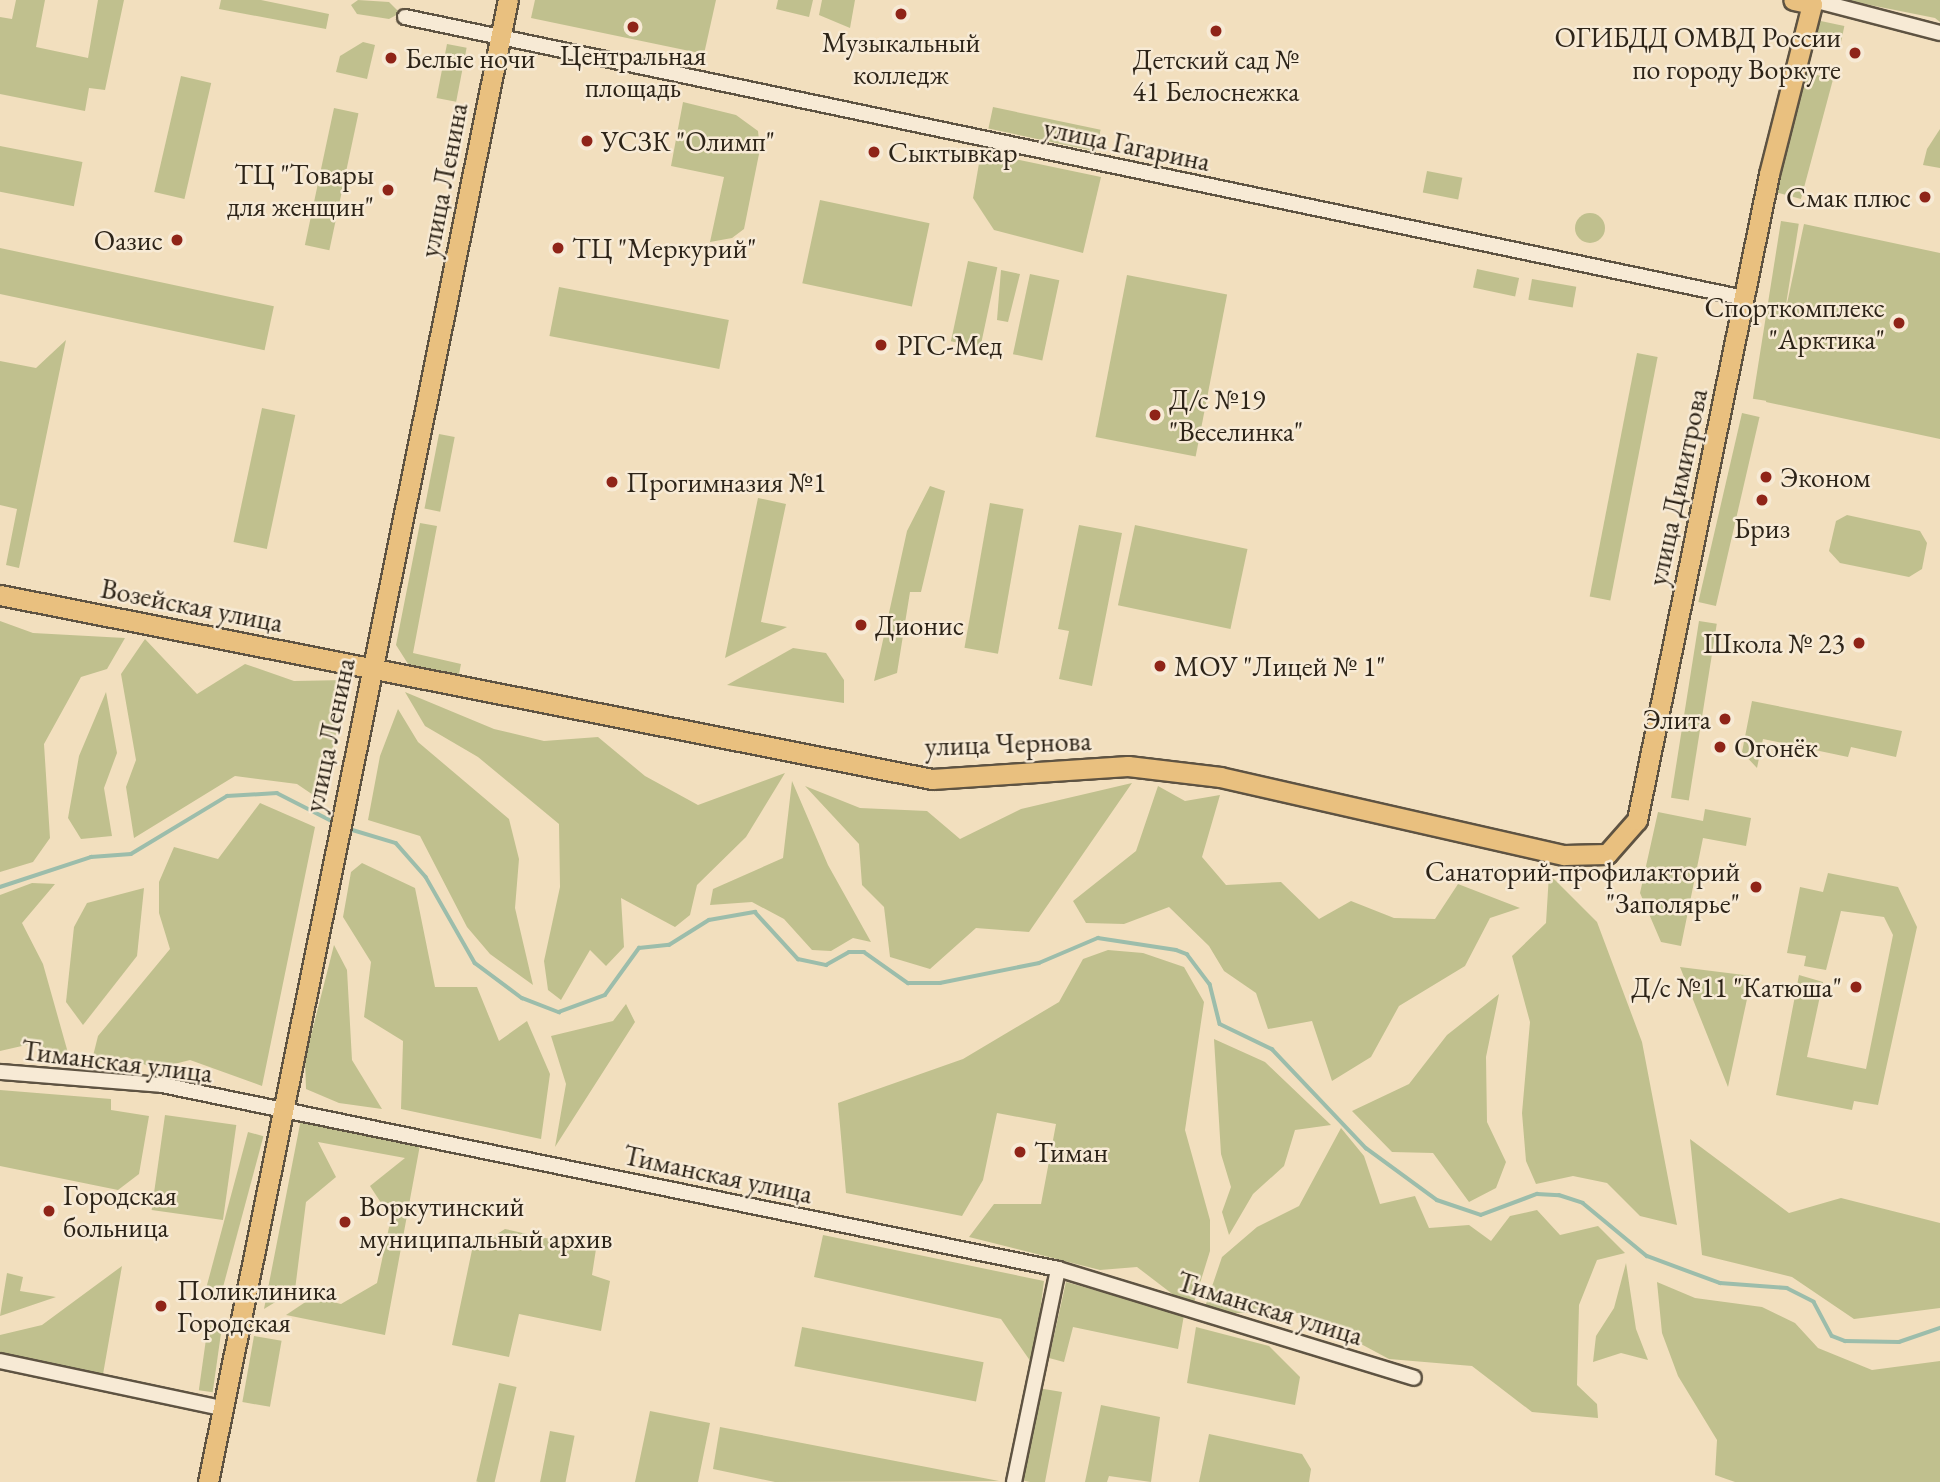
<!DOCTYPE html>
<meta charset="utf-8">
<style>
body{margin:0}
#map{position:relative;width:1940px;height:1482px;overflow:hidden;background:#f2dfbe;font-family:"EB Garamond",serif}
div>[style]{position:absolute}
.green>*{inset:0;background:#c0c08e;transform-origin:0 0}
.round{border-radius:50%}
.stream>*{height:3.5px;margin:-1.75px;padding:0 1.75px;transform-origin:1.75px;border-radius:1.75px;background:#9cbdab}
.roads{filter:drop-shadow(2px 0 #5e5342) drop-shadow(-2px 0 #5e5342) drop-shadow(0 2px #5e5342) drop-shadow(0 -2px #5e5342)}
.minor>*{height:14px;margin:-7px;padding:0 7px;transform-origin:7px;border-radius:7px;background:#f7ead5}
.major>*{height:19px;margin:-9.5px;padding:0 9.5px;transform-origin:9.5px;border-radius:9.5px;background:#e9c07f}
.dots>*{width:19px;height:19px;translate:-50% -50%;box-sizing:border-box;border:4px solid #f7ead5;border-radius:50%}
span{translate:-50% -50%;white-space:nowrap;text-align:center;line-height:1.15;-webkit-text-stroke:5px #f7ead5;paint-order:stroke}
.poi-label{font-size:28px;color:#2d2418}
.right{translate:-100% -50%;text-align:right}
.left{translate:0 -50%;text-align:left}
.street-label{font-size:28px;color:#2d2418}
</style>
<div id="map">
<div class="green">
<div style="clip-path:polygon(16px 0,45px 0,36px 47px,88px 58px,98px 0,124px 0,105px 90px,89px 88px,85px 111px,0 94px,0 17px,12px 19px)"></div>
<div style="clip-path:polygon(221px 0,261px 0,329px 14px,326px 29px,219px 9px)"></div>
<div style="clip-path:polygon(358px 0,389px 2px,400px 13px,389px 19px,357px 14px,351px 5px)"></div>
<div style="clip-path:polygon(535px 0,716px 0,704px 54px,531px 18px)"></div>
<div style="clip-path:polygon(778px 0,813px 0,809px 17px,776px 9px)"></div>
<div style="clip-path:polygon(822px 0,855px 0,850px 28px,819px 15px)"></div>
<div style="clip-path:polygon(1845px 0,1940px 0,1940px 22px,1935px 18px)"></div>
<div style="left:1816px;top:20px;width:29px;height:16px;rotate:12deg"></div>
<div style="clip-path:polygon(363px 42px,375px 45px,367px 79px,336px 72px,340px 56px)"></div>
<div style="left:447px;top:44px;width:20px;height:55px;rotate:11deg"></div>
<div style="left:1806px;top:72px;width:28px;height:124px;rotate:15deg"></div>
<div style="left:181px;top:76px;width:31px;height:119px;rotate:13deg"></div>
<div style="clip-path:polygon(683px 102px,736px 115px,758px 131px,760px 149px,744px 229px,732px 238px,710px 242px,724px 177px,671px 166px)"></div>
<div style="left:993px;top:107px;width:110px;height:22px;rotate:12deg"></div>
<div style="left:334px;top:108px;width:25px;height:140px;rotate:12deg"></div>
<div style="clip-path:polygon(1940px 129px,1940px 168px,1923px 165px,1927px 149px)"></div>
<div style="left:0;top:146px;width:84px;height:45px;rotate:11deg"></div>
<div style="clip-path:polygon(981px 152px,1101px 177px,1083px 253px,994px 230px,973px 198px)"></div>
<div style="left:1427px;top:171px;width:36px;height:22px;rotate:11deg"></div>
<div style="left:820px;top:200px;width:112px;height:85px;rotate:12deg"></div>
<div class="round" style="left:1575px;top:213px;width:30px;height:30px"></div>
<div style="left:1781px;top:221px;width:18px;height:180px;rotate:9deg"></div>
<div style="clip-path:polygon(1804px 224px,1940px 253px,1940px 439px,1766px 402px)"></div>
<div style="left:0;top:248px;width:280px;height:45px;rotate:12deg"></div>
<div style="left:968px;top:261px;width:30px;height:82px;rotate:12deg"></div>
<div style="left:1477px;top:269px;width:43px;height:19px;rotate:12deg"></div>
<div style="clip-path:polygon(1001px 270px,1020px 274px,1008px 322px,997px 320px)"></div>
<div style="left:1030px;top:274px;width:30px;height:82px;rotate:12deg"></div>
<div style="left:1127px;top:275px;width:102px;height:165px;rotate:11deg"></div>
<div style="left:1532px;top:279px;width:45px;height:21px;rotate:10deg"></div>
<div style="left:559px;top:287px;width:173px;height:50px;rotate:11deg"></div>
<div style="clip-path:polygon(66px 340px,19px 568px,6px 565px,17px 509px,0 505px,0 361px,36px 368px)"></div>
<div style="left:1637px;top:353px;width:21px;height:248px;rotate:11deg"></div>
<div style="left:262px;top:408px;width:34px;height:137px;rotate:12deg"></div>
<div style="left:1742px;top:413px;width:18px;height:194px;rotate:13deg"></div>
<div style="left:439px;top:434px;width:16px;height:76px;rotate:11deg"></div>
<div style="clip-path:polygon(930px 486px,945px 491px,921px 592px,910px 592px,897px 673px,874px 681px,907px 531px)"></div>
<div style="clip-path:polygon(758px 498px,786px 504px,761px 622px,787px 627px,725px 658px)"></div>
<div style="left:990px;top:503px;width:34px;height:147px;rotate:10deg"></div>
<div style="clip-path:polygon(1847px 515px,1920px 531px,1927px 543px,1922px 569px,1909px 577px,1840px 563px,1829px 551px,1836px 521px)"></div>
<div style="clip-path:polygon(420px 523px,437px 526px,413px 653px,461px 664px,458px 679px,410px 667px,396px 645px)"></div>
<div style="clip-path:polygon(1079px 525px,1122px 533px,1092px 686px,1059px 679px,1069px 631px,1058px 629px)"></div>
<div style="left:1135px;top:525px;width:115px;height:82px;rotate:12deg"></div>
<div style="clip-path:polygon(0 621px,33px 633px,125px 638px,107px 669px,81px 677px,44px 744px,50px 838px,33px 862px,0 872px)"></div>
<div style="left:1699px;top:621px;width:18px;height:179px;rotate:9deg"></div>
<div style="clip-path:polygon(145px 639px,197px 694px,245px 664px,294px 681px,347px 680px,322px 801px,297px 784px,235px 776px,134px 838px,126px 787px,136px 760px,121px 674px)"></div>
<div style="clip-path:polygon(793px 648px,826px 653px,844px 680px,844px 703px,727px 685px)"></div>
<div style="clip-path:polygon(106px 692px,117px 753px,104px 788px,112px 836px,81px 839px,68px 818px,79px 756px)"></div>
<div style="clip-path:polygon(405px 692px,494px 729px,544px 741px,598px 737px,645px 776px,698px 805px,785px 773px,746px 837px,697px 885px,690px 915px,675px 927px,621px 898px,624px 947px,606px 966px,590px 950px,561px 1000px,548px 990px,544px 961px,560px 887px,559px 824px,478px 757px,425px 726px)"></div>
<div style="clip-path:polygon(1752px 701px,1902px 731px,1896px 757px,1851px 747px,1848px 757px,1763px 739px,1757px 768px,1742px 752px)"></div>
<div style="clip-path:polygon(398px 709px,418px 742px,509px 819px,519px 859px,515px 908px,533px 985px,490px 954px,467px 927px,420px 836px,368px 820px,380px 756px)"></div>
<div style="clip-path:polygon(792px 781px,828px 865px,871px 942px,853px 938px,831px 951px,812px 950px,784px 919px,752px 902px,710px 905px,713px 889px,783px 858px)"></div>
<div style="clip-path:polygon(1132px 783px,1029px 932px,976px 928px,930px 969px,890px 957px,884px 907px,862px 885px,859px 844px,805px 786px,860px 808px,927px 811px,960px 839px,1021px 809px)"></div>
<div style="clip-path:polygon(1158px 786px,1185px 801px,1220px 795px,1202px 857px,1226px 885px,1281px 882px,1319px 919px,1351px 901px,1394px 918px,1435px 919px,1458px 884px,1520px 908px,1490px 918px,1465px 966px,1399px 1006px,1371px 1057px,1332px 1081px,1312px 1021px,1268px 1029px,1256px 993px,1224px 971px,1209px 946px,1169px 907px,1124px 924px,1086px 923px,1073px 901px,1136px 851px)"></div>
<div style="clip-path:polygon(260px 803px,315px 827px,262px 1086px,190px 1060px,155px 1069px,127px 1057px,91px 1064px,98px 1036px,170px 949px,159px 913px,159px 882px,174px 847px,218px 859px)"></div>
<div style="clip-path:polygon(1705px 809px,1751px 818px,1746px 846px,1703px 838px,1681px 946px,1661px 942px,1640px 893px,1658px 812px,1703px 821px)"></div>
<div style="clip-path:polygon(362px 863px,415px 888px,435px 987px,477px 987px,499px 1041px,527px 1021px,550px 1074px,541px 1139px,401px 1109px,403px 1041px,364px 1017px,371px 962px,343px 917px,351px 872px)"></div>
<div style="clip-path:polygon(1828px 873px,1898px 887px,1917px 927px,1878px 1105px,1854px 1101px,1852px 1110px,1776px 1095px,1799px 975px,1823px 982px,1807px 1057px,1866px 1069px,1893px 935px,1884px 917px,1841px 911px,1826px 970px,1804px 966px,1806px 956px,1787px 953px,1800px 887px,1823px 892px)"></div>
<div style="clip-path:polygon(1549px 874px,1597px 922px,1642px 1042px,1677px 1225px,1640px 1216px,1607px 1183px,1573px 1176px,1536px 1184px,1526px 1161px,1522px 1113px,1530px 1022px,1512px 956px,1546px 923px)"></div>
<div style="clip-path:polygon(32px 883px,55px 884px,22px 923px,43px 964px,70px 1060px,35px 1043px,0 1051px,0 895px)"></div>
<div style="clip-path:polygon(144px 888px,137px 956px,83px 1025px,66px 1002px,74px 927px,87px 903px)"></div>
<div style="clip-path:polygon(334px 945px,347px 970px,352px 1060px,382px 1109px,339px 1103px,306px 1089px,305px 1059px)"></div>
<div style="clip-path:polygon(1108px 950px,1143px 953px,1184px 967px,1204px 1002px,1185px 1130px,1210px 1220px,1210px 1251px,1192px 1309px,1137px 1267px,1100px 1270px,969px 1237px,994px 1204px,1041px 1204px,1056px 1124px,997px 1113px,983px 1180px,962px 1216px,846px 1193px,838px 1103px,963px 1059px,1059px 1002px,1083px 959px)"></div>
<div style="clip-path:polygon(1680px 967px,1752px 976px,1728px 1087px)"></div>
<div style="clip-path:polygon(1499px 994px,1486px 1057px,1487px 1122px,1506px 1162px,1496px 1188px,1469px 1202px,1433px 1153px,1392px 1152px,1352px 1111px,1409px 1084px,1447px 1035px)"></div>
<div style="clip-path:polygon(626px 1004px,635px 1022px,555px 1147px,566px 1084px,551px 1036px,613px 1021px)"></div>
<div style="clip-path:polygon(1214px 1039px,1265px 1062px,1331px 1125px,1295px 1130px,1284px 1166px,1253px 1194px,1229px 1235px,1222px 1212px,1231px 1187px,1221px 1154px)"></div>
<div style="clip-path:polygon(0 1090px,111px 1099px,111px 1110px,149px 1116px,139px 1174px,118px 1190px,0 1166px)"></div>
<div style="left:165px;top:1115px;width:72px;height:96px;rotate:8deg"></div>
<div style="clip-path:polygon(301px 1119px,420px 1145px,385px 1335px,286px 1315px,313px 1297px,341px 1304px,377px 1283px,391px 1218px,370px 1186px,405px 1158px,318px 1142px,336px 1177px,306px 1202px,295px 1290px,264px 1309px)"></div>
<div style="clip-path:polygon(1341px 1128px,1364px 1156px,1380px 1204px,1415px 1196px,1429px 1228px,1469px 1225px,1491px 1241px,1510px 1216px,1537px 1210px,1560px 1235px,1598px 1226px,1625px 1253px,1597px 1260px,1579px 1305px,1577px 1385px,1597px 1404px,1598px 1418px,1532px 1412px,1472px 1366px,1389px 1359px,1303px 1313px,1203px 1313px,1222px 1257px,1257px 1227px,1299px 1206px)"></div>
<div style="left:248px;top:1132px;width:16px;height:161px;rotate:15deg"></div>
<div style="clip-path:polygon(1690px 1139px,1789px 1213px,1841px 1198px,1940px 1223px,1940px 1308px,1854px 1319px,1792px 1277px,1702px 1255px)"></div>
<div style="clip-path:polygon(505px 1229px,596px 1249px,592px 1275px,610px 1281px,601px 1331px,519px 1314px,509px 1357px,452px 1345px,472px 1250px)"></div>
<div style="clip-path:polygon(823px 1235px,1044px 1281px,1033px 1365px,1001px 1319px,814px 1277px)"></div>
<div style="clip-path:polygon(1626px 1263px,1636px 1329px,1648px 1360px,1621px 1353px,1593px 1362px,1596px 1336px,1614px 1308px)"></div>
<div style="clip-path:polygon(122px 1266px,102px 1380px,0 1359px,0 1335px,42px 1325px)"></div>
<div style="clip-path:polygon(7px 1273px,23px 1277px,20px 1291px,56px 1297px,0 1316px)"></div>
<div style="clip-path:polygon(1066px 1282px,1184px 1315px,1178px 1349px,1073px 1327px,1064px 1362px,1049px 1358px)"></div>
<div style="clip-path:polygon(1657px 1282px,1695px 1298px,1762px 1307px,1795px 1323px,1818px 1348px,1872px 1370px,1940px 1361px,1940px 1482px,1735px 1482px,1715px 1475px,1717px 1440px,1678px 1376px,1662px 1333px)"></div>
<div style="left:208px;top:1325px;width:14px;height:66px;rotate:8deg"></div>
<div style="left:802px;top:1327px;width:185px;height:40px;rotate:11deg"></div>
<div style="clip-path:polygon(1196px 1327px,1269px 1346px,1300px 1377px,1295px 1405px,1187px 1383px)"></div>
<div style="left:254px;top:1336px;width:28px;height:67px;rotate:10deg"></div>
<div style="left:499px;top:1383px;width:18px;height:101px;rotate:13deg"></div>
<div style="clip-path:polygon(1038px 1388px,1062px 1392px,1045px 1482px,1030px 1482px,1021px 1480px)"></div>
<div style="clip-path:polygon(1101px 1405px,1160px 1417px,1151px 1482px,1109px 1476px,1107px 1482px,1085px 1482px)"></div>
<div style="clip-path:polygon(650px 1411px,710px 1423px,698px 1482px,635px 1482px)"></div>
<div style="clip-path:polygon(720px 1427px,999px 1481px,775px 1482px,713px 1469px)"></div>
<div style="left:550px;top:1431px;width:25px;height:52px;rotate:11deg"></div>
<div style="clip-path:polygon(1209px 1434px,1302px 1454px,1311px 1469px,1309px 1482px,1199px 1482px)"></div>
</div>
<div class="stream">
<div style="left:346px;top:828px;width:52px;rotate:16.7deg"></div>
<div style="left:396px;top:843px;width:45px;rotate:48.6deg"></div>
<div style="left:426px;top:877px;width:99px;rotate:60.3deg"></div>
<div style="left:475px;top:963px;width:59px;rotate:36.7deg"></div>
<div style="left:522px;top:998px;width:40px;rotate:21deg"></div>
<div style="left:559px;top:1012px;width:49px;rotate:-20.3deg"></div>
<div style="left:605px;top:995px;width:58px;rotate:-54.1deg"></div>
<div style="left:639px;top:948px;width:30px;rotate:-6deg"></div>
<div style="left:669px;top:945px;width:47px;rotate:-32deg"></div>
<div style="left:709px;top:920px;width:47px;rotate:-9.9deg"></div>
<div style="left:755px;top:912px;width:64px;rotate:47.5deg"></div>
<div style="left:798px;top:959px;width:29px;rotate:12deg"></div>
<div style="left:826px;top:965px;width:26px;rotate:-29deg"></div>
<div style="left:849px;top:952px;width:15px"></div>
<div style="left:864px;top:952px;width:54px;rotate:35.2deg"></div>
<div style="left:908px;top:983px;width:32px"></div>
<div style="left:940px;top:983px;width:101px;rotate:-11.4deg"></div>
<div style="left:1039px;top:963px;width:64px;rotate:-23deg"></div>
<div style="left:1098px;top:938px;width:79px;rotate:8.7deg"></div>
<div style="left:1176px;top:950px;width:12px;rotate:20deg"></div>
<div style="left:1187px;top:954px;width:38px;rotate:53deg"></div>
<div style="left:1210px;top:984px;width:41px;rotate:76deg"></div>
<div style="left:1220px;top:1024px;width:58px;rotate:25.7deg"></div>
<div style="left:1272px;top:1049px;width:137px;rotate:46.5deg"></div>
<div style="left:1366px;top:1148px;width:88px;rotate:36.2deg"></div>
<div style="left:1437px;top:1200px;width:46px;rotate:18.8deg"></div>
<div style="left:1481px;top:1215px;width:60px;rotate:-20.6deg"></div>
<div style="left:1537px;top:1194px;width:22px;rotate:3deg"></div>
<div style="left:1559px;top:1195px;width:25px;rotate:18deg"></div>
<div style="left:1583px;top:1203px;width:83px;rotate:39.6deg"></div>
<div style="left:1647px;top:1256px;width:78px;rotate:20.3deg"></div>
<div style="left:1720px;top:1283px;width:67px;rotate:4.3deg"></div>
<div style="left:1787px;top:1288px;width:30px;rotate:27deg"></div>
<div style="left:1814px;top:1302px;width:38px;rotate:62deg"></div>
<div style="left:1832px;top:1336px;width:14px;rotate:21deg"></div>
<div style="left:1845px;top:1341px;width:54px;rotate:1.1deg"></div>
<div style="left:1899px;top:1342px;width:43px;rotate:-18.9deg"></div>
<div style="left:0;top:887px;width:96px;rotate:-18.2deg"></div>
<div style="left:91px;top:857px;width:40px;rotate:-4.3deg"></div>
<div style="left:131px;top:854px;width:112px;rotate:-31.1deg"></div>
<div style="left:227px;top:796px;width:50px;rotate:-3.4deg"></div>
<div style="left:277px;top:793px;width:66px;rotate:27deg"></div>
</div>
<div class="roads">
<div class="minor">
<div style="left:1813px;top:0;width:131px;rotate:14.6deg"></div>
<div style="left:405px;top:17px;width:1368px;rotate:11.85deg"></div>
<div style="left:0;top:1072px;width:163px;rotate:4.6deg"></div>
<div style="left:162px;top:1085px;width:915px;rotate:11.6deg"></div>
<div style="left:1058px;top:1269px;width:372px;rotate:17deg"></div>
<div style="left:0;top:1361px;width:227px;rotate:12deg"></div>
<div style="left:1014px;top:1482px;width:217px;rotate:-78.3deg"></div>
</div>
<div class="major">
<div style="left:0;top:595px;width:950px;rotate:11.17deg"></div>
<div style="left:932px;top:779px;width:196px;rotate:-3.8deg"></div>
<div style="left:1128px;top:766px;width:93px;rotate:6.8deg"></div>
<div style="left:1220px;top:777px;width:353px;rotate:12.8deg"></div>
<div style="left:1564px;top:855px;width:43px;rotate:-1.3deg"></div>
<div style="left:1607px;top:854px;width:45px;rotate:-48.6deg"></div>
<div style="left:1637px;top:820px;width:659px;rotate:-78.45deg"></div>
<div style="left:1769px;top:174px;width:175px;rotate:-75.8deg"></div>
<div style="left:1812px;top:4px;width:19px;rotate:-168deg"></div>
<div style="left:208px;top:1482px;width:1512px;rotate:-78.56deg"></div>
</div>
</div>
<div class="dots">
<div style="left:901px;top:14px;background:#8f2418"></div>
<div style="left:633px;top:27px;background:#8f2418"></div>
<div style="left:1216px;top:31px;background:#8f2418"></div>
<div style="left:1855px;top:53px;background:#8f2418"></div>
<div style="left:391px;top:58px;background:#8f2418"></div>
<div style="left:587px;top:141px;background:#8f2418"></div>
<div style="left:874px;top:152px;background:#8f2418"></div>
<div style="left:388px;top:190px;background:#8f2418"></div>
<div style="left:1925px;top:197px;background:#8f2418"></div>
<div style="left:177px;top:240px;background:#8f2418"></div>
<div style="left:558px;top:248px;background:#8f2418"></div>
<div style="left:1899px;top:323px;background:#8f2418"></div>
<div style="left:881px;top:345px;background:#8f2418"></div>
<div style="left:1155px;top:415px;background:#8f2418"></div>
<div style="left:1766px;top:477px;background:#8f2418"></div>
<div style="left:612px;top:482px;background:#8f2418"></div>
<div style="left:1762px;top:500px;background:#8f2418"></div>
<div style="left:861px;top:625px;background:#8f2418"></div>
<div style="left:1859px;top:643px;background:#8f2418"></div>
<div style="left:1160px;top:666px;background:#8f2418"></div>
<div style="left:1725px;top:719px;background:#8f2418"></div>
<div style="left:1720px;top:747px;background:#8f2418"></div>
<div style="left:1756px;top:887px;background:#8f2418"></div>
<div style="left:1856px;top:987px;background:#8f2418"></div>
<div style="left:1020px;top:1152px;background:#8f2418"></div>
<div style="left:49px;top:1211px;background:#8f2418"></div>
<div style="left:345px;top:1222px;background:#8f2418"></div>
<div style="left:161px;top:1306px;background:#8f2418"></div>
</div>
<div class="poi-label">
<span class="right" style="left:1841px;top:53px">ОГИБДД ОМВД России<br>по городу Воркуте</span>
<span style="left:901px;top:58px">Музыкальный<br>колледж</span>
<span style="left:633px;top:71px">Центральная<br>площадь</span>
<span class="left" style="left:405px;top:58px">Белые ночи</span>
<span style="left:1216px;top:75px">Детский сад №<br>41 Белоснежка</span>
<span class="left" style="left:601px;top:141px">УСЗК "Олимп"</span>
<span class="left" style="left:888px;top:152px">Сыктывкар</span>
<span class="right" style="left:374px;top:190px">ТЦ "Товары<br>для женщин"</span>
<span class="right" style="left:1911px;top:197px">Смак плюс</span>
<span class="right" style="left:163px;top:240px">Оазис</span>
<span class="left" style="left:572px;top:248px">ТЦ "Меркурий"</span>
<span class="right" style="left:1885px;top:323px">Спорткомплекс<br>"Арктика"</span>
<span class="left" style="left:897px;top:345px">РГС-Мед</span>
<span class="left" style="left:1169px;top:415px">Д/с №19<br>"Веселинка"</span>
<span class="left" style="left:1780px;top:477px">Эконом</span>
<span class="left" style="left:626px;top:482px">Прогимназия №1</span>
<span style="left:1762px;top:528px">Бриз</span>
<span class="left" style="left:875px;top:625px">Дионис</span>
<span class="right" style="left:1845px;top:643px">Школа № 23</span>
<span class="left" style="left:1174px;top:666px">МОУ "Лицей № 1"</span>
<span class="right" style="left:1711px;top:719px">Элита</span>
<span class="left" style="left:1734px;top:747px">Огонёк</span>
<span class="right" style="left:1740px;top:887px">Санаторий-профилакторий<br>"Заполярье"</span>
<span class="right" style="left:1842px;top:987px">Д/с №11 "Катюша"</span>
<span class="left" style="left:1034px;top:1152px">Тиман</span>
<span class="left" style="left:63px;top:1211px">Городская<br>больница</span>
<span class="left" style="left:359px;top:1222px">Воркутинский<br>муниципальный архив</span>
<span class="left" style="left:177px;top:1306px">Поликлиника<br>Городская</span>
</div>
<div class="street-label">
<span style="left:1127px;top:144px;rotate:12deg">улица Гагарина</span>
<span style="left:443px;top:180px;rotate:-79deg">улица Ленина</span>
<span style="left:1677px;top:487px;rotate:-78deg">улица Димитрова</span>
<span style="left:192px;top:605px;rotate:11deg">Возейская улица</span>
<span style="left:329px;top:735px;rotate:-78deg">улица Ленина</span>
<span style="left:1008px;top:743px;rotate:-2deg">улица Чернова</span>
<span style="left:117px;top:1061px;rotate:7deg">Тиманская улица</span>
<span style="left:718px;top:1174px;rotate:12deg">Тиманская улица</span>
<span style="left:1270px;top:1308px;rotate:17deg">Тиманская улица</span>
</div>
</div>
